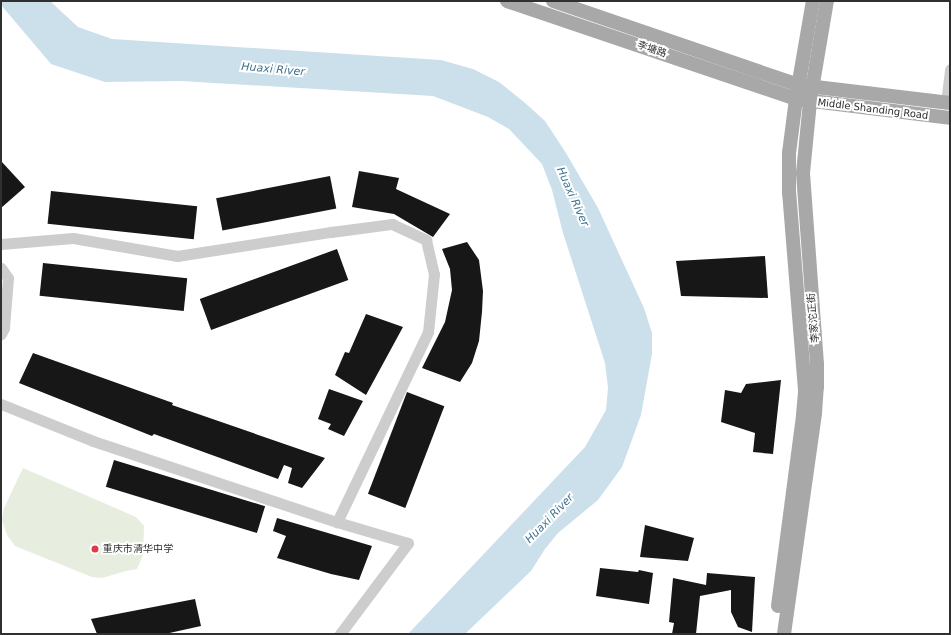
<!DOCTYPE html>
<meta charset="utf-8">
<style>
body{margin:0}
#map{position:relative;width:951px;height:635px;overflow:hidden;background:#fff;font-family:"DejaVu Sans","Noto Sans SC",sans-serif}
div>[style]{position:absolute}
.green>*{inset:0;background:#e7eddf}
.water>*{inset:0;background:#cce0ec}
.building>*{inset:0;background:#171717;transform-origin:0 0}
.minor>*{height:11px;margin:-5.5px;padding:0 5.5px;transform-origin:5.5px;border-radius:5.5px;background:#cdcdcd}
.major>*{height:14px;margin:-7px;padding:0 7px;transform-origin:7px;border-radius:7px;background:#a8a8a8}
.dots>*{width:11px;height:11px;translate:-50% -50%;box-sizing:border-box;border:2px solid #fff;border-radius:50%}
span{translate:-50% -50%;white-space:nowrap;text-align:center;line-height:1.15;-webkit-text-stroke:4px #fff;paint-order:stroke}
.street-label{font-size:10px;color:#303030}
.poi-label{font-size:10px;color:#303030}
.left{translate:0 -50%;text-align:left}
.water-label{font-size:11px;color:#3f7391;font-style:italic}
.frame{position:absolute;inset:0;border:2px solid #303030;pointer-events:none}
</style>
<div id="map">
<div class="green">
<div style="clip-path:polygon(23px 468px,136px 517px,144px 526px,143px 555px,137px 569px,126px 571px,102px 578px,92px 577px,15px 546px,7px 535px,2px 520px,4px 508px)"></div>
</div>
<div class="water">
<div style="clip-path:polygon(1px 1px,50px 1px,78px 27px,112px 39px,441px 60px,473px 69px,499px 82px,524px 102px,545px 121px,566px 153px,598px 208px,644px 308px,652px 333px,652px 354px,641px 415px,622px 467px,598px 500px,558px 533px,545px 549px,531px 571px,465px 634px,408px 634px,585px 447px,606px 410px,608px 388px,605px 363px,563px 233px,552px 190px,542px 164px,509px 129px,488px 117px,433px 96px,181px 81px,105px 82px,51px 64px,1px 5px)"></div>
</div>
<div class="building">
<div style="clip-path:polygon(1px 161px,25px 187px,1px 208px)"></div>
<div style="clip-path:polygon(359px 171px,399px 178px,396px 189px,450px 214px,433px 237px,394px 214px,352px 207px)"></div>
<div style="left:330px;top:176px;width:33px;height:116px;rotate:79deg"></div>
<div style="left:51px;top:191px;width:147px;height:33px;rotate:6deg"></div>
<div style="clip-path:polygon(467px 242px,479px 260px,483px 291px,482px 312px,479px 341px,472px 363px,460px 382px,422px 368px,445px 322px,452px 290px,450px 269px,442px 249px)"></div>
<div style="left:337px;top:249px;width:33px;height:146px;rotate:70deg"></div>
<div style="clip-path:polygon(765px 256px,768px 298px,681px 296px,676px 261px)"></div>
<div style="left:43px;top:263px;width:145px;height:33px;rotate:6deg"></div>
<div style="clip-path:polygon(366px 314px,403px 327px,366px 395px,335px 375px,345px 352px,349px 353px)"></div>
<div style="clip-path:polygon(33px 353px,173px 403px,172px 405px,325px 458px,302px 488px,288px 483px,292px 468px,284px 465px,278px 479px,154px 434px,152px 436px,19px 383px)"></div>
<div style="clip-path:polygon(781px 380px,773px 454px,753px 452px,755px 433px,721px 422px,725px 390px,741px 393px,746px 384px)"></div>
<div style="clip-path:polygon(329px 389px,363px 401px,344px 436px,328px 429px,331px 424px,318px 419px)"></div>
<div style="left:407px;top:392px;width:40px;height:109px;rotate:21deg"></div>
<div style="left:114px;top:460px;width:158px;height:28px;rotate:17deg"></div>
<div style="clip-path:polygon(277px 518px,372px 546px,359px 580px,331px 574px,277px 558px,286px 536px,273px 531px)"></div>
<div style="clip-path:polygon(645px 525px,694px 538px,688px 561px,640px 557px)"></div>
<div style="clip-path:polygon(600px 568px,638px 572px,639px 570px,653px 573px,649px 604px,596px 596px)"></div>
<div style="clip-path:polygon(707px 573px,755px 577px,752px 632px,738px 627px,731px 612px,731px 590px,700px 596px,696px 634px,672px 634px,674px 623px,669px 622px,673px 578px,706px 585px)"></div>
<div style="clip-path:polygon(195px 599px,201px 626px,165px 634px,97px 634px,91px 619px)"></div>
</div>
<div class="minor">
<div style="left:946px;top:103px;width:34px;rotate:-83deg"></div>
<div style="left:1px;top:244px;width:72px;rotate:-4.8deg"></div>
<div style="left:73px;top:238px;width:106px;rotate:9.8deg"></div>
<div style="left:177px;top:256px;width:156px;rotate:-8.9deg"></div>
<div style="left:331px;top:232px;width:62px;rotate:-7.5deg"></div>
<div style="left:392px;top:224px;width:38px;rotate:25deg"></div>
<div style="left:426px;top:240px;width:35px;rotate:77deg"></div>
<div style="left:434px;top:274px;width:58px;rotate:95.9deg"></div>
<div style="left:428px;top:332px;width:211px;rotate:115.6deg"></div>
<div style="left:1px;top:268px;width:12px;rotate:55deg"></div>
<div style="left:8px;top:278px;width:50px;rotate:94.6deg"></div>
<div style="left:4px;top:328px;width:7px;rotate:117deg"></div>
<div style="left:1px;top:404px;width:99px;rotate:21.9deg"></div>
<div style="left:93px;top:441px;width:257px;rotate:18.4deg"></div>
<div style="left:337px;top:522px;width:74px;rotate:16.5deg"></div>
<div style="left:408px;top:543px;width:114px;rotate:126.8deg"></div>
</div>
<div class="major">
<div style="left:507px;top:1px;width:305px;rotate:18.7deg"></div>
<div style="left:796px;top:99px;width:155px;rotate:7deg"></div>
<div style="left:553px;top:1px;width:260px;rotate:18.9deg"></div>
<div style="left:799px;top:85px;width:152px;rotate:6.8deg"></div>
<div style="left:778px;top:606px;width:193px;rotate:-82.5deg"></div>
<div style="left:803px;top:415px;width:25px;rotate:-85deg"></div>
<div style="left:805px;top:390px;width:198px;rotate:-94.6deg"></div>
<div style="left:789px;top:193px;width:40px;rotate:-90deg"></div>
<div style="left:789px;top:153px;width:54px;rotate:-82.6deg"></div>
<div style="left:796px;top:99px;width:99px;rotate:-80.2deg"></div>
<div style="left:784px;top:634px;width:223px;rotate:-82deg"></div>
<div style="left:815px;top:413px;width:26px;rotate:-86deg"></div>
<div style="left:817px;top:387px;width:23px;rotate:-90deg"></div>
<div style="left:817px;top:364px;width:192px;rotate:-94.2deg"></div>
<div style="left:803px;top:173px;width:72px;rotate:-84.4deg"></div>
<div style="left:810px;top:101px;width:101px;rotate:-80.4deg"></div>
</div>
<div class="dots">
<div style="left:95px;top:549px;background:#e13947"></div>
</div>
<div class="street-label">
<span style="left:652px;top:49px;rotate:19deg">李塘路</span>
<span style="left:873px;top:109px;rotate:7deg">Middle Shanding Road</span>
<span style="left:813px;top:318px;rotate:-95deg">李家沱正街</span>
</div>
<div class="poi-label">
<span class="left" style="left:103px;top:549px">重庆市清华中学</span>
</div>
<div class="water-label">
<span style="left:273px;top:70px;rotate:5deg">Huaxi River</span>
<span style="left:572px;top:197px;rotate:66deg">Huaxi River</span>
<span style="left:550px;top:519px;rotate:-46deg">Huaxi River</span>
</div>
<div class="frame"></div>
</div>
